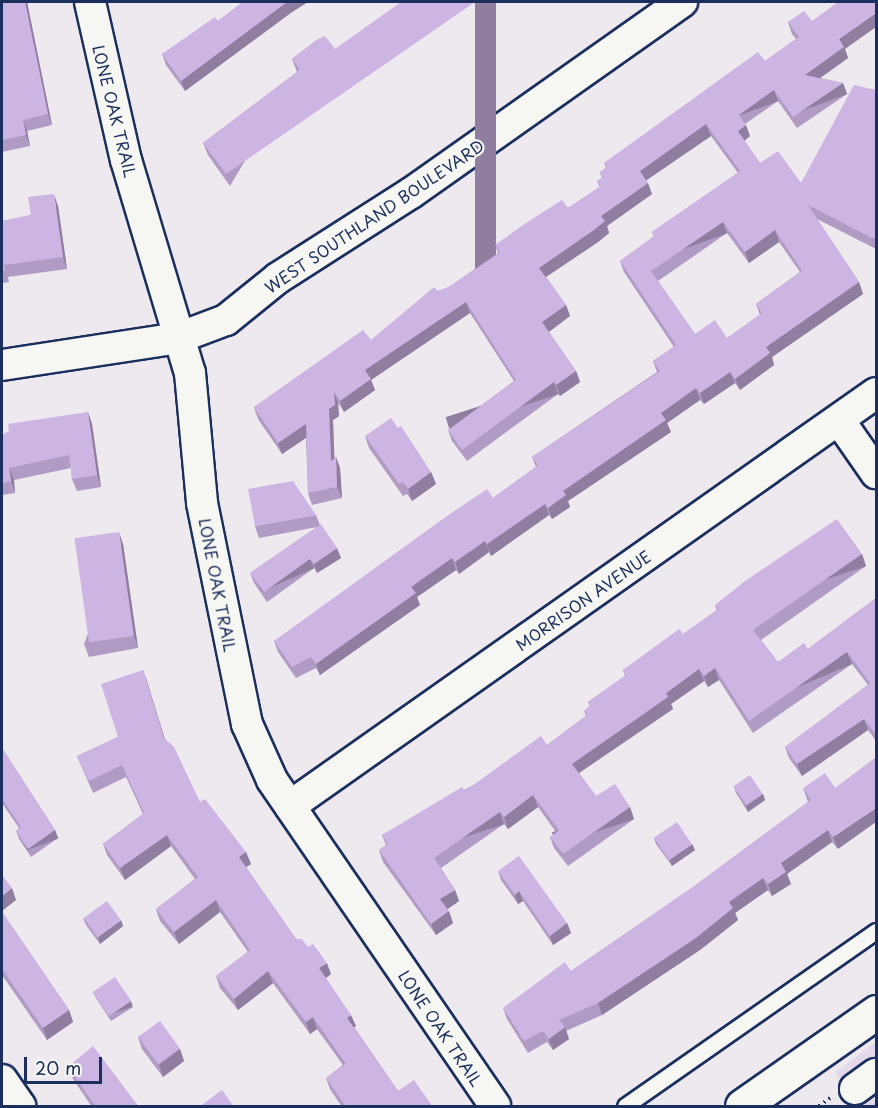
<!DOCTYPE html>
<style>
body{margin:0}
#map{position:relative;width:878px;height:1108px;overflow:hidden;background:#eee9ef;font-family:"Playpen Sans",sans-serif}
div>[style]{position:absolute}
.built>*{inset:0;background:#e4d9eb}
.path>*{height:4px;margin-top:-2px;transform-origin:0;background:repeating-linear-gradient(90deg,#1b2f5e 0 1.5px,transparent 0 6px)}
.roads{filter:drop-shadow(2px 0 #1b2f5e) drop-shadow(-2px 0 #1b2f5e) drop-shadow(0 2px #1b2f5e) drop-shadow(0 -2px #1b2f5e)}
.lane>*{height:15px;margin:-7.5px;padding:0 7.5px;transform-origin:7.5px;border-radius:7.5px;background:#f6f6f2}
.street>*{height:30px;margin:-15px;padding:0 15px;transform-origin:15px;border-radius:15px;background:#f6f6f2}
.secondary>*{height:33px;margin:-16.5px;padding:0 16.5px;transform-origin:16.5px;border-radius:16.5px;background:#f6f6f2}
.wall>*{inset:0;background:#af9bc3}
.shaded-wall>*{inset:0;background:#8f7e9f;transform-origin:0 0}
.building>*{inset:0;background:#ccb4e3;transform-origin:0 0}
span{translate:-50% -50%;white-space:nowrap;text-align:center;line-height:1.15;-webkit-text-stroke:4.5px #f6f6f2;paint-order:stroke}
.street-label{font-size:16px;color:#1b2f5e}
.frame{position:absolute;inset:0;border:3px solid #1b2f5e;pointer-events:none}
.scale{position:absolute;left:24px;top:1057px;width:78px;height:27px;box-sizing:border-box;border:3px solid #1b2f5e;border-top:0;padding-left:8px;font-size:18px;line-height:21px;white-space:nowrap;color:#1b2f5e;-webkit-text-stroke:4px #f6f6f2;paint-order:stroke}
</style>
<div id="map">
<div class="built">
<div style="clip-path:polygon(876px 1042px,876px 1106px,859px 1106px,835px 1072px)"></div>
</div>
<div class="path">
<div style="left:819px;top:1106px;width:14px;rotate:-36deg"></div>
</div>
<div class="roads">
<div class="lane">
<div style="left:625px;top:1106px;width:306px;rotate:-34.9deg"></div>
</div>
<div class="street">
<div style="left:90px;top:2px;width:162px;rotate:77.2deg"></div>
<div style="left:126px;top:160px;width:222px;rotate:73.3deg"></div>
<div style="left:190px;top:373px;width:131px;rotate:84.7deg"></div>
<div style="left:202px;top:503px;width:226px;rotate:78.5deg"></div>
<div style="left:247px;top:724px;width:61px;rotate:65.9deg"></div>
<div style="left:272px;top:780px;width:395px;rotate:55.6deg"></div>
<div style="left:2px;top:365px;width:178px;rotate:-8.7deg"></div>
<div style="left:178px;top:338px;width:51px;rotate:-20.6deg"></div>
<div style="left:226px;top:320px;width:67px;rotate:-38.9deg"></div>
<div style="left:278px;top:278px;width:158px;rotate:-32.6deg"></div>
<div style="left:411px;top:193px;width:332px;rotate:-35.2deg"></div>
<div style="left:839px;top:420px;width:65px;rotate:55.1deg"></div>
<div style="left:290px;top:806px;width:717px;rotate:-35.18deg"></div>
<div style="left:2px;top:1080px;width:32px;rotate:55deg"></div>
<div style="left:855px;top:1089px;width:26px;rotate:-36deg"></div>
</div>
<div class="secondary">
<div style="left:742px;top:1106px;width:164px;rotate:-35deg"></div>
</div>
</div>
<div class="wall">
<div style="clip-path:polygon(2px 2px,27px 2px,52px 125px,27px 131px,30px 146px,2px 152px)"></div>
<div style="clip-path:polygon(243px 2px,308px 2px,292px 12px,185px 91px,166px 65px,162px 54px,218px 21px)"></div>
<div style="clip-path:polygon(evenodd,812px 21px,845px 49px,848px 58px,820px 78px,843px 83px,847px 94px,797px 128px,778px 101px,745px 124px,750px 136px,744px 141px,760px 163px,801px 183px,876px 90px,876px 249px,817px 219px,859px 282px,863px 294px,772px 357px,774px 365px,740px 390px,735px 383px,704px 404px,700px 400px,667px 423px,671px 432px,568px 501px,570px 507px,552px 519px,549px 515px,491px 556px,489px 552px,459px 574px,456px 570px,417px 597px,420px 605px,320px 675px,316px 668px,296px 678px,278px 652px,274px 641px,493px 498px,536px 467px,532px 457px,657px 372px,653px 361px,674px 347px,624px 272px,620px 261px,654px 237px,652px 232px,738px 173px,711px 136px,646px 180px,652px 194px,607px 226px,609px 233px,598px 242px,546px 277px,566px 305px,570px 316px,549px 332px,576px 371px,580px 382px,560px 396px,558px 394px,467px 461px,452px 441px,448px 430px,514px 381px,470px 313px,371px 380px,375px 390px,344px 412px,338px 403px,339px 416px,333px 420px,334px 458px,336px 457px,340px 468px,342px 498px,312px 505px,308px 493px,306px 438px,282px 454px,258px 419px,254px 407px,371px 340px,438px 291px,449px 287px,498px 253px,495px 245px,568px 208px,600px 187px,597px 181px,602px 178px,600px 172px,606px 168px,604px 163px,765px 61px,796px 39px,792px 34px,788px 22px,812px 21px,727px 233px,749px 263px,779px 242px,800px 272px,756px 304px,760px 315px,727px 338px,695px 334px,658px 281px,727px 233px)"></div>
<div style="clip-path:polygon(318px 39px,230px 186px,208px 155px,203px 143px,297px 72px,292px 59px)"></div>
<div style="clip-path:polygon(58px 206px,67px 269px,8px 277px,9px 282px,2px 283px,2px 221px,31px 215px)"></div>
<div style="clip-path:polygon(88px 412px,92px 424px,101px 487px,77px 491px,72px 479px,71px 468px,14px 480px,15px 493px,2px 495px,2px 435px)"></div>
<div style="clip-path:polygon(365px 436px,431px 472px,436px 484px,412px 501px,407px 494px,403px 496px,369px 448px)"></div>
<div style="clip-path:polygon(316px 515px,320px 525px,341px 558px,317px 573px,314px 568px,267px 602px,254px 583px,250px 573px,317px 527px,259px 538px,255px 526px)"></div>
<div style="clip-path:polygon(123px 544px,138px 648px,89px 657px,84px 644px)"></div>
<div style="clip-path:polygon(862px 554px,866px 566px,761px 640px,778px 662px,808px 649px,876px 598px,876px 741px,868px 730px,802px 776px,789px 758px,785px 747px,868px 685px,852px 664px,753px 733px,719px 680px,708px 687px,704px 681px,671px 704px,673px 709px,579px 773px,596px 796px,630px 807px,634px 819px,568px 866px,554px 848px,550px 837px,556px 832px,538px 807px,508px 829px,504px 824px,441px 868px,455px 890px,459px 901px,447px 909px,453px 923px,436px 935px,383px 862px,379px 850px,386px 845px,382px 835px,547px 745px,586px 716px,584px 711px,590px 706px,588px 702px,625px 676px,623px 670px,683px 634px,717px 611px,715px 605px)"></div>
<div style="clip-path:polygon(143px 670px,165px 739px,200px 802px,246px 852px,251px 864px,246px 867px,296px 939px,308px 947px,331px 974px,326px 978px,356px 1026px,354px 1027px,398px 1091px,433px 1107px,342px 1107px,330px 1089px,326px 1078px,343px 1065px,317px 1029px,310px 1034px,273px 983px,238px 1010px,220px 988px,216px 976px,248px 952px,220px 912px,179px 944px,160px 921px,156px 909px,195px 879px,171px 846px,125px 880px,107px 855px,103px 844px,143px 814px,126px 777px,93px 793px,77px 756px,118px 737px)"></div>
<div style="clip-path:polygon(2px 748px,55px 830px,58px 838px,31px 857px,19px 839px,16px 831px,19px 828px,2px 803px)"></div>
<div style="clip-path:polygon(734px 787px,763px 794px,765px 800px,748px 812px,736px 793px)"></div>
<div style="clip-path:polygon(803px 788px,835px 788px,838px 849px,832px 842px,787px 874px,791px 884px,772px 896px,768px 890px,735px 913px,738px 920px,700px 950px,602px 1015px,566px 1031px,569px 1039px,553px 1050px,547px 1042px,528px 1053px,507px 1019px,503px 1008px,571px 971px,693px 887px,808px 802px)"></div>
<div style="clip-path:polygon(654px 838px,692px 844px,695px 850px,672px 866px,656px 844px)"></div>
<div style="clip-path:polygon(498px 871px,567px 923px,571px 933px,553px 945px,523px 901px,518px 904px,501px 880px)"></div>
<div style="clip-path:polygon(2px 912px,69px 1010px,73px 1022px,47px 1040px,2px 975px)"></div>
<div style="clip-path:polygon(83px 918px,121px 920px,123px 926px,100px 944px,86px 925px)"></div>
<div style="clip-path:polygon(93px 992px,133px 1007px,111px 1021px,96px 998px)"></div>
<div style="clip-path:polygon(138px 1037px,180px 1049px,184px 1061px,163px 1077px,142px 1049px)"></div>
<div style="clip-path:polygon(68px 1067px,139px 1107px,92px 1107px,73px 1079px)"></div>
</div>
<div class="shaded-wall">
<div style="clip-path:polygon(25px 2px,27px 2px,52px 125px,48px 114px)"></div>
<div style="clip-path:polygon(287px 2px,308px 2px,292px 12px,185px 91px,181px 81px)"></div>
<div style="left:475px;top:2px;width:21px;height:303px"></div>
<div style="clip-path:polygon(876px 13px,876px 27px,845px 49px,848px 58px,809px 86px,805px 75px,839px 39px)"></div>
<div style="left:843px;top:83px;width:12px;height:60px;rotate:70deg"></div>
<div style="left:774px;top:90px;width:12px;height:43px;rotate:70deg"></div>
<div style="clip-path:polygon(23px 120px,27px 131px,30px 146px,26px 135px)"></div>
<div style="clip-path:polygon(706px 124px,711px 136px,644px 182px,640px 171px)"></div>
<div style="clip-path:polygon(746px 125px,750px 136px,742px 143px,738px 131px)"></div>
<div style="clip-path:polygon(648px 183px,652px 194px,607px 226px,609px 233px,598px 242px,543px 279px,539px 268px,601px 216px)"></div>
<div style="clip-path:polygon(54px 194px,58px 206px,67px 269px,63px 257px)"></div>
<div style="left:723px;top:222px;width:12px;height:87px;rotate:70deg"></div>
<div style="clip-path:polygon(775px 230px,779px 242px,749px 263px,745px 252px)"></div>
<div style="clip-path:polygon(859px 282px,863px 294px,772px 357px,774px 365px,740px 390px,735px 379px,766px 347px)"></div>
<div style="clip-path:polygon(466px 302px,470px 313px,371px 380px,375px 390px,344px 412px,340px 401px,365px 370px)"></div>
<div style="clip-path:polygon(566px 305px,570px 316px,546px 334px,542px 322px)"></div>
<div style="clip-path:polygon(576px 371px,580px 382px,560px 396px,556px 385px)"></div>
<div style="clip-path:polygon(730px 372px,735px 383px,704px 404px,700px 393px)"></div>
<div style="left:554px;top:382px;width:13px;height:114px;rotate:72deg"></div>
<div style="clip-path:polygon(696px 388px,700px 400px,667px 423px,671px 432px,568px 501px,570px 507px,552px 519px,548px 508px,563px 491px,661px 413px)"></div>
<div style="clip-path:polygon(334px 392px,338px 403px,339px 416px,333px 420px,335px 472px,331px 461px,329px 409px)"></div>
<div style="clip-path:polygon(88px 412px,92px 424px,101px 487px,97px 475px)"></div>
<div style="clip-path:polygon(306px 424px,310px 435px,282px 454px,278px 443px)"></div>
<div style="clip-path:polygon(336px 457px,340px 468px,342px 498px,337px 487px)"></div>
<div style="clip-path:polygon(9px 468px,14px 480px,15px 493px,11px 481px)"></div>
<div style="clip-path:polygon(431px 472px,436px 484px,412px 501px,408px 489px)"></div>
<div style="clip-path:polygon(545px 504px,549px 515px,491px 556px,487px 544px)"></div>
<div style="clip-path:polygon(119px 532px,123px 544px,138px 648px,134px 636px)"></div>
<div style="clip-path:polygon(485px 541px,489px 552px,459px 574px,455px 562px)"></div>
<div style="clip-path:polygon(337px 548px,341px 558px,317px 573px,314px 564px)"></div>
<div style="left:862px;top:554px;width:13px;height:133px;rotate:72deg"></div>
<div style="clip-path:polygon(452px 558px,456px 570px,417px 597px,420px 605px,320px 675px,316px 664px,411px 587px)"></div>
<div style="left:310px;top:559px;width:10px;height:57px;rotate:66deg"></div>
<div style="left:847px;top:652px;width:13px;height:120px;rotate:67deg"></div>
<div style="clip-path:polygon(715px 668px,719px 680px,708px 687px,704px 676px)"></div>
<div style="clip-path:polygon(699px 669px,704px 681px,671px 704px,673px 709px,576px 775px,572px 764px)"></div>
<div style="clip-path:polygon(143px 670px,147px 681px,168px 750px,164px 738px)"></div>
<div style="clip-path:polygon(864px 719px,868px 730px,802px 776px,797px 764px)"></div>
<div style="clip-path:polygon(763px 794px,765px 800px,748px 812px,746px 806px)"></div>
<div style="clip-path:polygon(533px 795px,538px 807px,508px 829px,504px 817px)"></div>
<div style="left:630px;top:807px;width:13px;height:82px;rotate:72deg"></div>
<div style="clip-path:polygon(876px 808px,876px 822px,838px 849px,833px 837px)"></div>
<div style="left:500px;top:812px;width:13px;height:80px;rotate:72deg"></div>
<div style="left:55px;top:830px;width:9px;height:33px;rotate:69deg"></div>
<div style="clip-path:polygon(828px 830px,832px 842px,787px 874px,791px 884px,772px 896px,768px 884px,781px 863px)"></div>
<div style="clip-path:polygon(167px 835px,171px 846px,125px 880px,120px 868px)"></div>
<div style="clip-path:polygon(692px 844px,695px 850px,672px 866px,670px 860px)"></div>
<div style="clip-path:polygon(246px 852px,251px 864px,243px 869px,239px 857px)"></div>
<div style="clip-path:polygon(763px 878px,768px 890px,735px 913px,738px 920px,700px 950px,602px 1015px,598px 1003px,729px 902px)"></div>
<div style="clip-path:polygon(12px 888px,16px 900px,2px 911px,2px 896px)"></div>
<div style="clip-path:polygon(455px 890px,459px 901px,445px 911px,440px 899px)"></div>
<div style="clip-path:polygon(519px 891px,523px 901px,518px 904px,515px 895px)"></div>
<div style="clip-path:polygon(216px 900px,220px 912px,179px 944px,174px 932px)"></div>
<div style="clip-path:polygon(449px 911px,453px 923px,436px 935px,431px 924px)"></div>
<div style="clip-path:polygon(121px 920px,123px 926px,100px 944px,98px 937px)"></div>
<div style="clip-path:polygon(567px 923px,571px 933px,553px 945px,550px 936px)"></div>
<div style="clip-path:polygon(327px 963px,331px 974px,323px 980px,319px 968px)"></div>
<div style="clip-path:polygon(268px 971px,273px 983px,238px 1010px,234px 999px)"></div>
<div style="left:131px;top:1001px;width:6px;height:26px;rotate:72deg"></div>
<div style="clip-path:polygon(69px 1010px,73px 1022px,47px 1040px,43px 1028px)"></div>
<div style="clip-path:polygon(351px 1015px,356px 1026px,351px 1029px,347px 1018px)"></div>
<div style="clip-path:polygon(313px 1017px,317px 1029px,310px 1034px,306px 1022px)"></div>
<div style="clip-path:polygon(565px 1027px,569px 1039px,553px 1050px,549px 1039px)"></div>
<div style="clip-path:polygon(180px 1049px,184px 1061px,163px 1077px,159px 1065px)"></div>
</div>
<div class="building">
<div style="clip-path:polygon(2px 2px,25px 2px,48px 114px,23px 120px,26px 135px,2px 140px)"></div>
<div style="clip-path:polygon(243px 2px,287px 2px,181px 81px,162px 54px,215px 17px,218px 21px)"></div>
<div style="clip-path:polygon(401px 2px,475px 2px,226px 174px,203px 143px,300px 70px,292px 59px,318px 39px,325px 36px,335px 49px)"></div>
<div style="clip-path:polygon(evenodd,838px 2px,876px 2px,876px 13px,839px 39px,844px 47px,805px 75px,843px 83px,793px 117px,774px 90px,739px 115px,746px 125px,738px 131px,760px 163px,778px 151px,801px 183px,854px 85px,876px 90px,876px 238px,872px 238px,808px 205px,859px 282px,766px 347px,770px 353px,735px 379px,730px 372px,700px 393px,696px 388px,661px 413px,666px 420px,563px 491px,566px 495px,548px 508px,545px 504px,487px 544px,485px 541px,455px 562px,452px 558px,411px 587px,416px 593px,316px 664px,311px 657px,292px 667px,274px 641px,447px 516px,487px 489px,493px 498px,538px 465px,532px 457px,660px 371px,653px 361px,676px 345px,620px 261px,654px 236px,652px 232px,740px 171px,706px 124px,640px 171px,648px 183px,601px 216px,605px 221px,594px 230px,539px 268px,566px 305px,542px 322px,576px 371px,556px 385px,554px 382px,462px 450px,448px 430px,516px 380px,466px 302px,365px 370px,371px 379px,340px 401px,334px 392px,335px 405px,329px 409px,331px 461px,336px 457px,337px 487px,308px 493px,306px 424px,278px 443px,254px 407px,363px 330px,371px 340px,434px 287px,438px 291px,449px 287px,500px 252px,495px 245px,526px 223px,562px 200px,568px 208px,601px 186px,597px 181px,603px 177px,600px 172px,607px 167px,604px 163px,758px 52px,765px 61px,799px 37px,788px 22px,804px 11px,812px 21px,838px 2px,723px 222px,745px 252px,775px 230px,802px 271px,756px 304px,762px 313px,727px 338px,715px 320px,695px 334px,651px 271px,723px 222px)"></div>
<div style="clip-path:polygon(54px 194px,63px 257px,4px 265px,5px 270px,2px 271px,2px 221px,31px 215px,28px 197px)"></div>
<div style="clip-path:polygon(88px 412px,97px 475px,72px 479px,69px 455px,9px 468px,11px 481px,2px 483px,2px 435px,9px 431px,8px 424px)"></div>
<div style="clip-path:polygon(391px 418px,398px 428px,401px 426px,431px 472px,408px 489px,403px 482px,399px 484px,365px 436px)"></div>
<div style="clip-path:polygon(293px 481px,316px 515px,255px 526px,248px 489px)"></div>
<div style="clip-path:polygon(837px 519px,862px 554px,753px 630px,778px 662px,804px 643px,808px 649px,876px 598px,876px 735px,864px 719px,797px 764px,785px 747px,870px 683px,847px 652px,749px 721px,715px 668px,704px 676px,699px 669px,666px 693px,668px 697px,572px 764px,596px 796px,615px 784px,630px 807px,563px 854px,550px 837px,559px 830px,533px 795px,504px 817px,500px 812px,434px 858px,455px 890px,440px 899px,449px 911px,431px 924px,379px 850px,388px 844px,382px 835px,462px 787px,465px 791px,541px 736px,547px 745px,587px 715px,584px 711px,591px 705px,588px 702px,626px 675px,623px 670px,679px 629px,683px 634px,718px 609px,715px 605px,745px 581px)"></div>
<div style="clip-path:polygon(321px 524px,337px 548px,314px 564px,310px 559px,264px 592px,250px 573px)"></div>
<div style="left:119px;top:532px;width:105px;height:45px;rotate:82deg"></div>
<div style="clip-path:polygon(143px 670px,164px 738px,174px 747px,200px 802px,205px 799px,246px 852px,239px 857px,296px 939px,302px 939px,308px 947px,313px 944px,327px 963px,319px 968px,351px 1015px,347px 1018px,398px 1091px,414px 1080px,433px 1107px,346px 1107px,326px 1078px,346px 1064px,313px 1017px,306px 1022px,268px 971px,234px 999px,216px 976px,250px 950px,216px 900px,174px 932px,156px 909px,198px 877px,167px 835px,120px 868px,103px 844px,144px 813px,122px 765px,89px 781px,77px 756px,118px 737px,101px 684px)"></div>
<div style="clip-path:polygon(2px 748px,55px 830px,28px 849px,16px 831px,21px 827px,2px 799px)"></div>
<div style="clip-path:polygon(876px 757px,876px 808px,833px 837px,828px 830px,781px 863px,786px 872px,768px 884px,763px 878px,729px 902px,733px 908px,696px 938px,598px 1003px,559px 1020px,565px 1027px,549px 1039px,543px 1031px,524px 1041px,503px 1008px,565px 962px,571px 971px,693px 887px,811px 800px,803px 788px,825px 773px,835px 788px)"></div>
<div style="left:750px;top:775px;width:23px;height:20px;rotate:56deg"></div>
<div style="left:677px;top:822px;width:27px;height:28px;rotate:56deg"></div>
<div style="clip-path:polygon(519px 856px,567px 923px,550px 936px,519px 891px,515px 895px,498px 871px)"></div>
<div style="clip-path:polygon(2px 875px,12px 888px,2px 896px)"></div>
<div style="left:107px;top:901px;width:24px;height:29px;rotate:54deg"></div>
<div style="clip-path:polygon(2px 912px,69px 1010px,43px 1028px,2px 969px)"></div>
<div style="left:115px;top:977px;width:29px;height:27px;rotate:56deg"></div>
<div style="left:160px;top:1021px;width:34px;height:27px;rotate:54deg"></div>
<div style="clip-path:polygon(93px 1046px,139px 1107px,96px 1107px,68px 1067px)"></div>
<div style="clip-path:polygon(222px 1090px,234px 1107px,199px 1107px)"></div>
</div>
<div class="street-label">
<span style="left:115px;top:111px;rotate:76deg">LONE OAK TRAIL</span>
<span style="left:374px;top:216px;rotate:-34deg">WEST SOUTHLAND BOULEVARD</span>
<span style="left:218px;top:585px;rotate:79deg">LONE OAK TRAIL</span>
<span style="left:583px;top:600px;rotate:-35deg">MORRISON AVENUE</span>
<span style="left:441px;top:1028px;rotate:56deg">LONE OAK TRAIL</span>
</div>
<div class="frame"></div>
<div class="scale">20 m</div>
</div>
